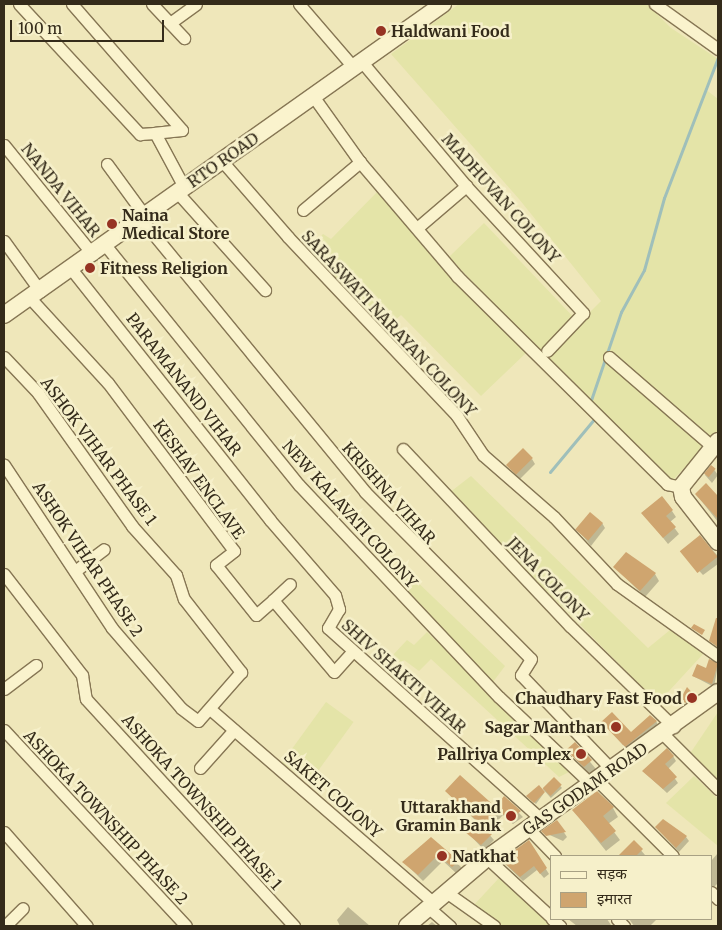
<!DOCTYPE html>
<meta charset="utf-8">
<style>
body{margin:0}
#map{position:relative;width:722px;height:930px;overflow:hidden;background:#efe7ba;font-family:Merriweather,"Noto Sans Devanagari",serif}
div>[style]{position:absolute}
.farmland>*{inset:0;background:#e4e4a8;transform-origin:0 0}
.shadow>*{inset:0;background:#0003;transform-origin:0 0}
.stream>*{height:3px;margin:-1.5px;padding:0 1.5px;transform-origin:1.5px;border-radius:1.5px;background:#9fbfba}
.building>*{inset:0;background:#cfa56f;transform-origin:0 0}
.roads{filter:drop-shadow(1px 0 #867654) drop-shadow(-1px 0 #867654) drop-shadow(0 1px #867654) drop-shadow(0 -1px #867654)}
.street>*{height:11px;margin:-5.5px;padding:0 5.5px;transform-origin:5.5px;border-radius:5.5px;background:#faf3cd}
.secondary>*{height:16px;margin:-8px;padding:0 8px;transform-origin:8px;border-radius:8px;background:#faf3cd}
.dots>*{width:14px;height:14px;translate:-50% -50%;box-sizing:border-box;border:2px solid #f6f0ca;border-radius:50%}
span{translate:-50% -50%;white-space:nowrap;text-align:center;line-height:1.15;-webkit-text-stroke:5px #f6f0ca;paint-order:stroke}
.poi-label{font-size:16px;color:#342b1a;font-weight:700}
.left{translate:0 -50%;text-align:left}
.right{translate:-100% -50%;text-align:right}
.street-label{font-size:16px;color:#342b1a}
.frame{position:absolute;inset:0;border:5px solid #342b1a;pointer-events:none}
.legend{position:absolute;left:550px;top:855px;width:162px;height:65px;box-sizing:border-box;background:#f6f0ca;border:1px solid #a8a184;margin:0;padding:6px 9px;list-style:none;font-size:15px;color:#342b1a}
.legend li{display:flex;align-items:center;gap:10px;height:25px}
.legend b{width:25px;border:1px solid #a8a184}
.scale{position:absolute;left:10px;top:20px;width:154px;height:22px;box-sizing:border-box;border:2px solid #342b1a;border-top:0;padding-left:6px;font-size:15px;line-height:18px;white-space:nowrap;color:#342b1a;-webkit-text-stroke:4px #f6f0ca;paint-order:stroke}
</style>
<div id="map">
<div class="farmland">
<div style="clip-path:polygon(459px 4px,647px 4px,671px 28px,718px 59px,705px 89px,718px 99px,718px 431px,674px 479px,666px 477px,543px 356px,449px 257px,484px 223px,579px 323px,601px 301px,519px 199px,391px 54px)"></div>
<div style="clip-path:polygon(378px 191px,528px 351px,481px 396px,401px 315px,382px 332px,309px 249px,323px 234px,331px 239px)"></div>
<div style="clip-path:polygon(471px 476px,648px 648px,670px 630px,704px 653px,658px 703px,449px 493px)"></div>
<div style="clip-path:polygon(397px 574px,403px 580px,410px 575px,505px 666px,493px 682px,389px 581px)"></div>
<div style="clip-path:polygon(427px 632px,573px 770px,559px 777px,431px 659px,419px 671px,404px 660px,387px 679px,378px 671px,407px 640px,414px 645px)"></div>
<div style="left:326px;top:702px;width:34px;height:75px;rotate:36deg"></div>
<div style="clip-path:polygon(718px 712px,718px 784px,689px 755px)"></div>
<div style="clip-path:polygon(694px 776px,718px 799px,718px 846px,666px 803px)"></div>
<div style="clip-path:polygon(499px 878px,553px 926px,498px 926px,473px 906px)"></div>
</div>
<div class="shadow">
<div style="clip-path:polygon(532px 459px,535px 464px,520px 479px,507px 465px)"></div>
<div style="clip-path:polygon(712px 467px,718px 475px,712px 483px,705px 475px)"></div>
<div style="clip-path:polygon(706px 485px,718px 498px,718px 522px,696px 494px)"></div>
<div style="clip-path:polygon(672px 511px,676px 517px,670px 522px,679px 534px,668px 544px,643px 513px)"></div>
<div style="clip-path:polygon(602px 523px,605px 528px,591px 546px,577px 529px)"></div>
<div style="clip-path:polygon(700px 537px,718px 556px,718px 564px,703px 575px,685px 556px)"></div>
<div style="clip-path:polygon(615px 567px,655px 574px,659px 581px,645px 597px)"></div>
<div style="clip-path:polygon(718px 614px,718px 648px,711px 641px)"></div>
<div style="clip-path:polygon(710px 661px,718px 665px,714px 687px,693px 676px,706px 670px)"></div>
<div style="clip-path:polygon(687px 690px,695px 699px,687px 705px,684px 700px)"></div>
<div style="clip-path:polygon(656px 721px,659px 727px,629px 752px,603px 722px,631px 733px)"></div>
<div style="clip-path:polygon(575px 744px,596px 769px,589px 774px,568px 751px)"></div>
<div style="clip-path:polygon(673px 756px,676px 761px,668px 769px,678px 783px,667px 793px,643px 771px)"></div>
<div style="clip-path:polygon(460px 776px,499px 812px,497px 807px,504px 798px,523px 817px,513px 824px,503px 815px,487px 832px,494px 840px,484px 850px,467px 832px,476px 821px,446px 791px)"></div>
<div style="left:554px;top:779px;width:12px;height:15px;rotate:48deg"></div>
<div style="clip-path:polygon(544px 793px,536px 804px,529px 798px)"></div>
<div style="clip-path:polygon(613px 808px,618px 817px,608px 824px,620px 840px,606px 851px,573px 810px)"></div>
<div style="clip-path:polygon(557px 822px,567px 837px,563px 841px,543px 832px)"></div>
<div style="clip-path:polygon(656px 827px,686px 837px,689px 841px,679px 852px)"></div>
<div style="clip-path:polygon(431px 838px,462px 868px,456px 873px,443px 861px,423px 881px,404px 862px)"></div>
<div style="clip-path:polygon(529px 842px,549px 874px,544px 878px,537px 870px,523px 881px,502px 861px)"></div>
<div style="clip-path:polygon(634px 842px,645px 855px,619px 856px)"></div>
<div style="clip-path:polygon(718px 853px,718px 883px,712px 889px,711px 861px)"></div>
<div style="clip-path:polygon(348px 907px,370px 926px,340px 926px,337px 920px)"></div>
<div style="clip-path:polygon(568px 919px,607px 919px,611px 925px,577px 926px)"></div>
<div style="clip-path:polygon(629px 919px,657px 919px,650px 926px,634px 926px)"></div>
<div style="clip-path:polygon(432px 922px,437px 926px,427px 926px)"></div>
</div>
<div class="stream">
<div style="left:590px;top:403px;width:96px;rotate:-71.2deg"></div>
<div style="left:621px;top:312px;width:48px;rotate:-61.3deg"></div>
<div style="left:644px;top:270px;width:75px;rotate:-74.5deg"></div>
<div style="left:664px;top:198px;width:151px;rotate:-69deg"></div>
<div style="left:550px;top:472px;width:70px;rotate:-50.2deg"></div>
</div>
<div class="building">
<div style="left:523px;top:448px;width:14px;height:24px;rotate:45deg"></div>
<div style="left:711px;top:465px;width:6px;height:11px;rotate:39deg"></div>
<div style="clip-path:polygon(706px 483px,718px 496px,718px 519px,695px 494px)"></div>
<div style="clip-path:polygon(662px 496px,673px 510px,666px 516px,676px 527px,663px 538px,641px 513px)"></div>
<div style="left:590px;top:512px;width:17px;height:23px;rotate:40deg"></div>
<div style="left:700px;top:535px;width:28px;height:26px;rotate:51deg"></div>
<div style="clip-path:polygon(626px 552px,656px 573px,640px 591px,613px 567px)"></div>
<div style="clip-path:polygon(716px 618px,718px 618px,718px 647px,709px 641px)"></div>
<div style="clip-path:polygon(694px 624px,705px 630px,702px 635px,691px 628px)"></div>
<div style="clip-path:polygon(709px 659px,718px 663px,712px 684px,692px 676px,697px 664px,706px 668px)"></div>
<div style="clip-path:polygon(687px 687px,695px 696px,685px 703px,681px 698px)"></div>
<div style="clip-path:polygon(612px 712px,631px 732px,650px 715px,657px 721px,625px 747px,601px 722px)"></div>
<div style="clip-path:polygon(575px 742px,592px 760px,584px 767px,566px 750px)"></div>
<div style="clip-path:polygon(667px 748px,674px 756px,665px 764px,677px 777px,663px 789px,642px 771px)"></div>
<div style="clip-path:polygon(460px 775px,499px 810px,496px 807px,504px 796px,521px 811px,509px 820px,500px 811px,484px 827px,492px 834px,481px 845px,465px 832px,476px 820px,445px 791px)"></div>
<div style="left:554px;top:777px;width:11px;height:16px;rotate:45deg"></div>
<div style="clip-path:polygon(539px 785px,545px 792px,534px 803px,526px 796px)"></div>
<div style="clip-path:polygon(597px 791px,614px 807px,603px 816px,616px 831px,601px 843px,572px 810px)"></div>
<div style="clip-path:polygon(663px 819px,687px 836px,676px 848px,655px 827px)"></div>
<div style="clip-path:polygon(557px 820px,566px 832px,546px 836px,541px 831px)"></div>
<div style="clip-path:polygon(431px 837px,459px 861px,452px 867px,438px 855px,418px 875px,402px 862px)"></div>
<div style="clip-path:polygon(529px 840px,547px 868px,540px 874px,534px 866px,520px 877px,501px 860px)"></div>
<div style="clip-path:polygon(634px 840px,643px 849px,636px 856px,618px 856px)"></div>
</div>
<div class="roads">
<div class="street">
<div style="left:19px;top:4px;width:178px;rotate:47.1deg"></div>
<div style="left:140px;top:134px;width:15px;rotate:-4deg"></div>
<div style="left:155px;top:133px;width:61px;rotate:61.8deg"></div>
<div style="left:72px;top:4px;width:167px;rotate:48.9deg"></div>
<div style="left:182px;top:130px;width:27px;rotate:174deg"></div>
<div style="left:152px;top:4px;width:47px;rotate:46.7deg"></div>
<div style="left:299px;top:4px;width:84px;rotate:49.3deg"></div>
<div style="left:655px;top:4px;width:77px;rotate:35.5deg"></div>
<div style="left:170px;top:23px;width:32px;rotate:-36deg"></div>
<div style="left:362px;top:62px;width:162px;rotate:50deg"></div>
<div style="left:466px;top:186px;width:173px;rotate:47.3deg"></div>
<div style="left:583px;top:313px;width:52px;rotate:133.5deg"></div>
<div style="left:313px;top:96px;width:81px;rotate:54.5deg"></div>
<div style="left:360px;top:162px;width:150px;rotate:49.6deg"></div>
<div style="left:457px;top:276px;width:296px;rotate:44.7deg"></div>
<div style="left:667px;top:484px;width:14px;rotate:12deg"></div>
<div style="left:4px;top:145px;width:141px;rotate:51deg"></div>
<div style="left:222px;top:161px;width:101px;rotate:49deg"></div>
<div style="left:288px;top:237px;width:246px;rotate:46.6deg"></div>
<div style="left:457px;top:416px;width:47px;rotate:56.3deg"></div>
<div style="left:483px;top:455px;width:94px;rotate:41.1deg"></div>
<div style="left:554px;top:517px;width:92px;rotate:46.8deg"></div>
<div style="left:617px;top:584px;width:124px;rotate:35.5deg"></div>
<div style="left:107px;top:164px;width:64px;rotate:53.8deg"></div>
<div style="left:177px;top:192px;width:132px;rotate:48.1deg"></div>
<div style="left:303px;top:210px;width:75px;rotate:-40.1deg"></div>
<div style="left:141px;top:219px;width:353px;rotate:50.6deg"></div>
<div style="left:365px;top:492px;width:235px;rotate:45.2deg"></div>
<div style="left:531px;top:659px;width:19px;rotate:122deg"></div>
<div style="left:521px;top:675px;width:132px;rotate:46.2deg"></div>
<div style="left:417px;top:228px;width:65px;rotate:-40.6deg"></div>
<div style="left:4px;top:241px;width:62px;rotate:54.2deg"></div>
<div style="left:106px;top:246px;width:307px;rotate:51.1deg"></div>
<div style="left:299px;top:485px;width:291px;rotate:46.7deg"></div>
<div style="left:499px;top:697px;width:127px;rotate:43.4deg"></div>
<div style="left:72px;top:270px;width:319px;rotate:51.6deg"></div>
<div style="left:270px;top:520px;width:99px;rotate:49.1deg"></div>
<div style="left:335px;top:595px;width:15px;rotate:74deg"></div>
<div style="left:339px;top:609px;width:22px;rotate:120deg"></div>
<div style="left:328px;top:628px;width:286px;rotate:41.9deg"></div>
<div style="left:30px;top:298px;width:115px;rotate:47.5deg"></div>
<div style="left:108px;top:383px;width:210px;rotate:53.1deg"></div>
<div style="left:234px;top:551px;width:23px;rotate:142deg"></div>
<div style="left:216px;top:565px;width:64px;rotate:51.3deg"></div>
<div style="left:256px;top:615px;width:23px;rotate:-41deg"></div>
<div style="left:273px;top:600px;width:94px;rotate:49.7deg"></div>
<div style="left:334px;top:672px;width:27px;rotate:-48deg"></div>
<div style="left:4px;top:357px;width:50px;rotate:46.6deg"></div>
<div style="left:38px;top:393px;width:163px;rotate:54.7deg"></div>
<div style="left:132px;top:526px;width:66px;rotate:48.1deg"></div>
<div style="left:176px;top:575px;width:25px;rotate:72deg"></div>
<div style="left:184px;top:599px;width:93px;rotate:52deg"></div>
<div style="left:241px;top:672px;width:65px;rotate:131.3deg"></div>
<div style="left:198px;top:721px;width:21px;rotate:-143deg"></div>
<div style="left:181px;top:708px;width:106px;rotate:-130.8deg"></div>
<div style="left:112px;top:628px;width:196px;rotate:-123.5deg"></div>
<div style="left:609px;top:357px;width:138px;rotate:40.9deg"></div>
<div style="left:403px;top:449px;width:243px;rotate:46.7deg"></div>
<div style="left:570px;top:626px;width:145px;rotate:44.2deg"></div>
<div style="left:75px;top:571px;width:36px;rotate:-37deg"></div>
<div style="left:4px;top:574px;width:128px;rotate:52.3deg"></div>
<div style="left:82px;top:675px;width:24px;rotate:81deg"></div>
<div style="left:86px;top:699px;width:308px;rotate:47.5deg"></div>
<div style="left:273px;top:600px;width:23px;rotate:-43deg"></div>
<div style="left:4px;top:689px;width:40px;rotate:-37deg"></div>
<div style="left:210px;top:709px;width:296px;rotate:40.9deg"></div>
<div style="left:4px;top:730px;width:267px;rotate:47.1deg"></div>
<div style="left:663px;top:734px;width:78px;rotate:45deg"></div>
<div style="left:200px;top:768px;width:51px;rotate:-48.2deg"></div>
<div style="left:597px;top:780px;width:107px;rotate:45deg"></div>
<div style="left:528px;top:828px;width:39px;rotate:46deg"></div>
<div style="left:4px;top:832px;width:125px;rotate:48.6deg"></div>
<div style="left:487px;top:858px;width:87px;rotate:42.7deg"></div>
<div style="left:446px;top:892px;width:59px;rotate:35.3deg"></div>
<div style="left:711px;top:892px;width:10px;rotate:45deg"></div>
<div style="left:429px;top:908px;width:28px;rotate:41deg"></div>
<div style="left:552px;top:919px;width:11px;rotate:41deg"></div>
<div style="left:617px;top:919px;width:10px;rotate:45deg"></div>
<div style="left:5px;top:926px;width:25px;rotate:-45deg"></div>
</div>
<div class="secondary">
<div style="left:4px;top:315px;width:538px;rotate:-35.31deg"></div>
<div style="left:718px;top:441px;width:59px;rotate:128.8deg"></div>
<div style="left:681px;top:487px;width:10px;rotate:79deg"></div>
<div style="left:683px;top:497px;width:57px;rotate:52.1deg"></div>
<div style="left:407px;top:926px;width:105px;rotate:-40.4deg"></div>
<div style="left:487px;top:858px;width:284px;rotate:-35.7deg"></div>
</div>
</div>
<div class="dots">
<div style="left:381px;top:31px;background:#963323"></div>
<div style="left:112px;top:224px;background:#963323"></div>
<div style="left:90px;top:268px;background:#963323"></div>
<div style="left:692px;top:698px;background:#963323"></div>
<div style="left:616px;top:727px;background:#963323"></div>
<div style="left:581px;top:754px;background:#963323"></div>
<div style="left:511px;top:816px;background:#963323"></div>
<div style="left:442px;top:856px;background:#963323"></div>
</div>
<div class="poi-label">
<span class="left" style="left:391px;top:31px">Haldwani Food</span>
<span class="left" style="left:122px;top:224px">Naina<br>Medical Store</span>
<span class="left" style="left:100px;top:268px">Fitness Religion</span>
<span class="right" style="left:682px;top:698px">Chaudhary Fast Food</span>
<span class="right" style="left:606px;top:727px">Sagar Manthan</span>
<span class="right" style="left:571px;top:754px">Pallriya Complex</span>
<span class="right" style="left:501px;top:816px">Uttarakhand<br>Gramin Bank</span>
<span class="left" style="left:452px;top:856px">Natkhat</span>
</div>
<div class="street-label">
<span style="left:223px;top:160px;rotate:-35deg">RTO ROAD</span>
<span style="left:61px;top:190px;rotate:51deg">NANDA VIHAR</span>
<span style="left:501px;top:198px;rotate:48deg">MADHUVAN COLONY</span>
<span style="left:389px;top:323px;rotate:47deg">SARASWATI NARAYAN COLONY</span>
<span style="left:184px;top:384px;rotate:52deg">PARAMANAND VIHAR</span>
<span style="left:99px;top:451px;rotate:53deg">ASHOK VIHAR PHASE 1</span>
<span style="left:199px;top:479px;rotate:54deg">KESHAV ENCLAVE</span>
<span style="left:389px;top:493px;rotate:48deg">KRISHNA VIHAR</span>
<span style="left:350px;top:514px;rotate:48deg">NEW KALAVATI COLONY</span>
<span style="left:88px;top:559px;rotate:56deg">ASHOK VIHAR PHASE 2</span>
<span style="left:548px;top:579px;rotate:46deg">JENA COLONY</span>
<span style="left:404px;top:676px;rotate:42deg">SHIV SHAKTI VIHAR</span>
<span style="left:585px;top:789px;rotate:-35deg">GAS GODAM ROAD</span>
<span style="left:333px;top:794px;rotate:41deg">SAKET COLONY</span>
<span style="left:202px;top:802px;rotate:48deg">ASHOKA TOWNSHIP PHASE 1</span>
<span style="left:106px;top:817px;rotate:47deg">ASHOKA TOWNSHIP PHASE 2</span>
</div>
<div class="frame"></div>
<ul class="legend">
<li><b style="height:6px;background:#faf3cd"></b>सड़क</li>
<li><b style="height:14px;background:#cfa56f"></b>इमारत</li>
</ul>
<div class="scale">100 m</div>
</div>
